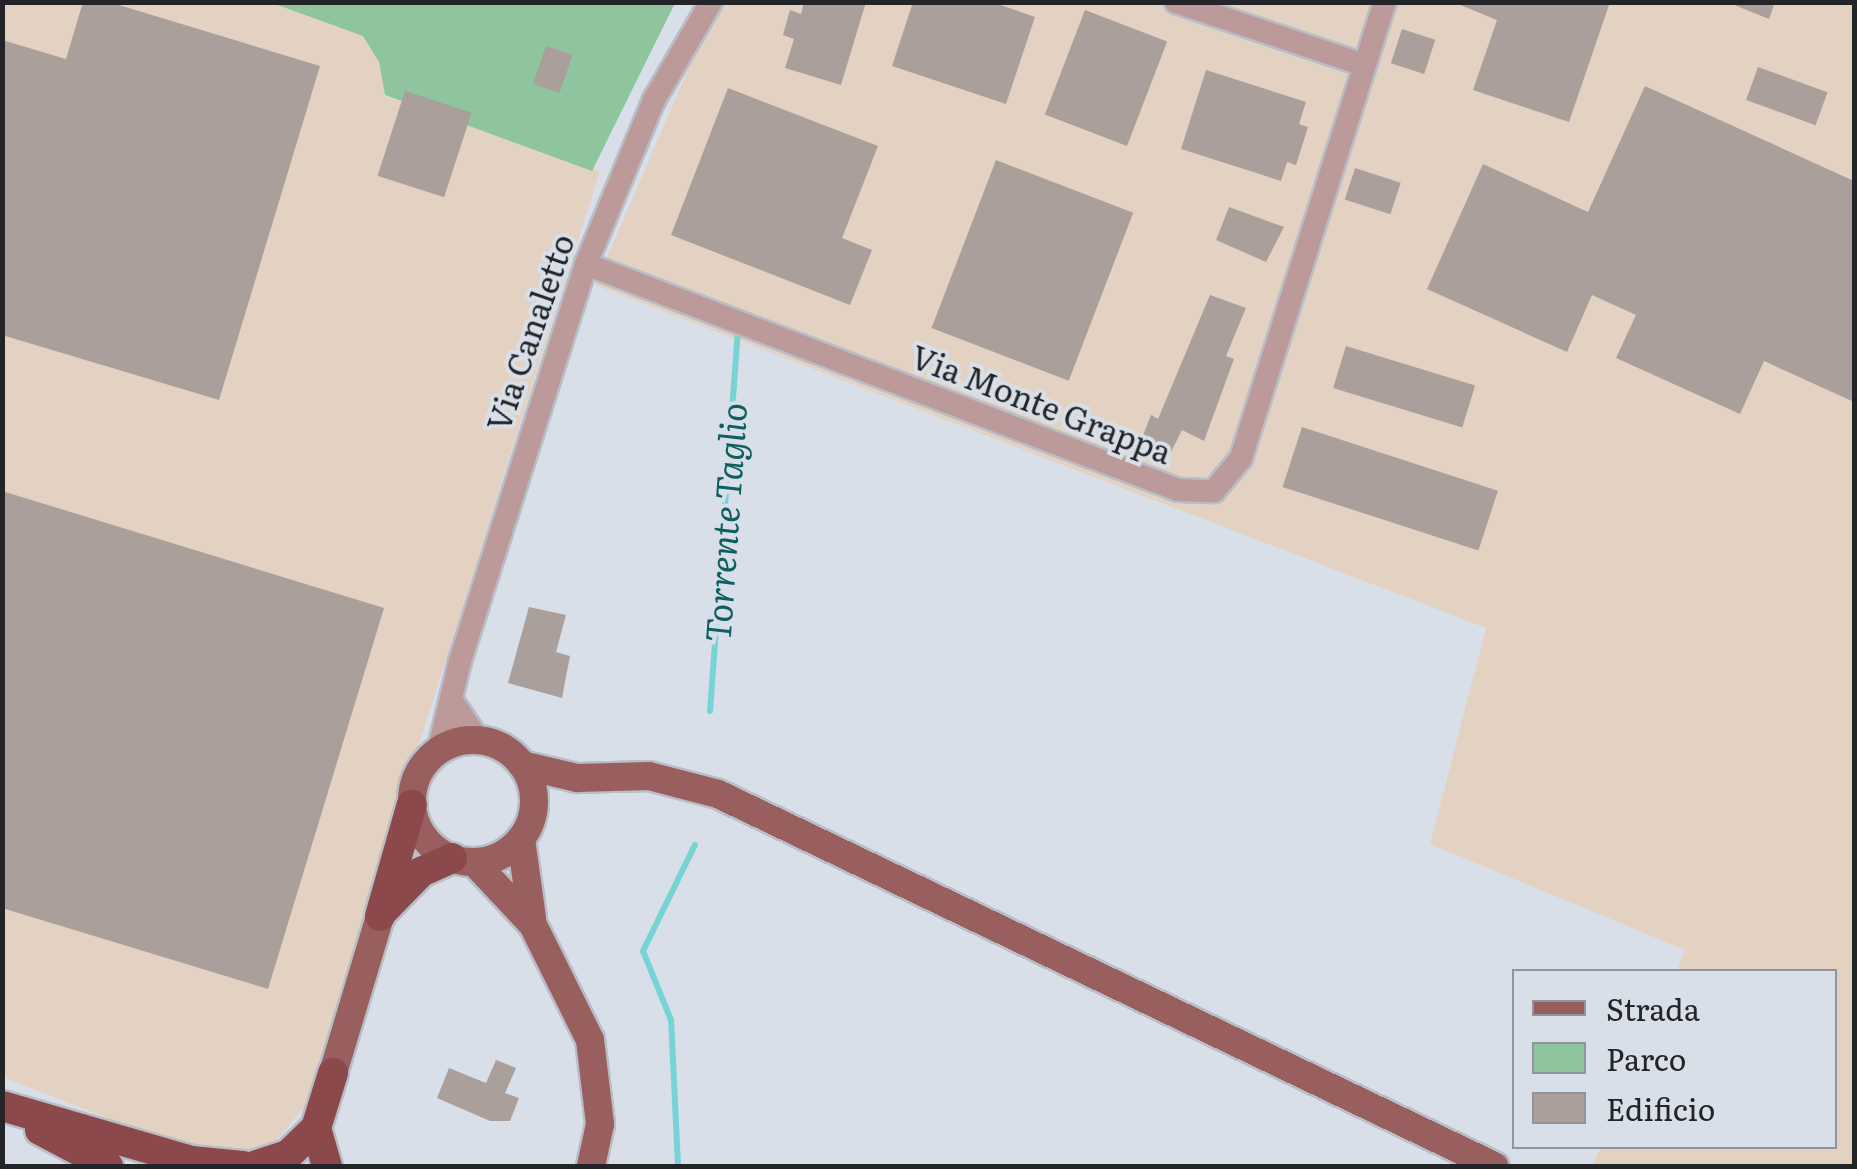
<!DOCTYPE html>
<style>
body{margin:0}
#map{position:relative;width:1857px;height:1169px;overflow:hidden;background:#d9dfe9;font-family:Literata,serif}
div>[style]{position:absolute}
.industrial>*{inset:0;background:#e3d2c1}
.green>*{inset:0;background:#8ec49e}
.stream>*{height:6px;margin:-3px;padding:0 3px;transform-origin:3px;border-radius:3px;background:#76d4d4}
.building>*{inset:0;background:#aa9f9a;transform-origin:0 0}
.roads{filter:drop-shadow(2px 0 #b8bdc6) drop-shadow(-2px 0 #b8bdc6) drop-shadow(0 2px #b8bdc6) drop-shadow(0 -2px #b8bdc6)}
.minor>*{height:22px;margin:-11px;padding:0 11px;transform-origin:11px;border-radius:11px;background:#bb9a99}
.major>*{height:28px;margin:-14px;padding:0 14px;transform-origin:14px;border-radius:14px;background:#995f5f}
.major>.ring{margin:-14px;padding:0;box-sizing:content-box;background:none;border:28px solid #995f5f;border-radius:50%}
.highway>*{height:30px;margin:-15px;padding:0 15px;transform-origin:15px;border-radius:15px;background:#8b494b}
span{translate:-50% -50%;white-space:nowrap;text-align:center;line-height:1.15;-webkit-text-stroke:8px #d9dfe9;paint-order:stroke}
.street-label{font-size:32px;color:#222427}
.water-label{font-size:35px;color:#0e6060;font-style:italic}
.frame{position:absolute;inset:0;border:5px solid #222427;pointer-events:none}
.legend{position:absolute;left:1512px;top:969px;width:325px;height:180px;box-sizing:border-box;background:#d9dfe9;border:2px solid #90949b;margin:0;padding:12px 18px;list-style:none;font-size:30px;color:#222427}
.legend li{display:flex;align-items:center;gap:20px;height:50px}
.legend b{width:50px;border:2px solid #90949b}
</style>
<div id="map">
<div class="industrial">
<div style="clip-path:polygon(2px 3px,272px 3px,363px 36px,379px 62px,385px 96px,600px 171px,305px 1106px,270px 1148px,196px 1153px,3px 1077px)"></div>
<div style="clip-path:polygon(717px 3px,1854px 3px,1854px 1166px,1592px 1166px,1601px 1147px,1834px 1146px,1834px 972px,1677px 971px,1685px 950px,1430px 844px,1486px 628px,595px 285px)"></div>
</div>
<div class="green">
<div style="clip-path:polygon(272px 3px,675px 3px,592px 171px,385px 95px,379px 62px,363px 36px)"></div>
</div>
<div class="stream">
<div style="left:710px;top:711px;width:379px;rotate:-85.8deg"></div>
<div style="left:678px;top:1166px;width:146px;rotate:-92.7deg"></div>
<div style="left:671px;top:1020px;width:74px;rotate:-112.1deg"></div>
<div style="left:643px;top:951px;width:118px;rotate:-63.9deg"></div>
</div>
<div class="building">
<div style="clip-path:polygon(83px 2px,109px 2px,320px 66px,219px 400px,2px 335px,2px 40px,66px 59px)"></div>
<div style="clip-path:polygon(804px 2px,866px 2px,841px 85px,785px 68px,794px 39px,783px 35px,790px 10px,801px 14px)"></div>
<div style="clip-path:polygon(913px 2px,992px 2px,1035px 17px,1006px 104px,892px 66px)"></div>
<div style="clip-path:polygon(1453px 2px,1610px 2px,1569px 122px,1473px 90px,1497px 20px)"></div>
<div style="clip-path:polygon(1727px 2px,1775px 2px,1769px 19px)"></div>
<div style="left:1085px;top:10px;width:88px;height:112px;rotate:21deg"></div>
<div style="left:1402px;top:29px;width:35px;height:36px;rotate:18deg"></div>
<div style="left:546px;top:46px;width:28px;height:40px;rotate:19deg"></div>
<div style="left:1758px;top:67px;width:74px;height:35px;rotate:20deg"></div>
<div style="clip-path:polygon(1206px 70px,1306px 102px,1299px 124px,1308px 127px,1296px 165px,1287px 162px,1281px 181px,1181px 149px)"></div>
<div style="clip-path:polygon(1645px 86px,1854px 181px,1854px 402px,1764px 361px,1740px 414px,1616px 358px,1636px 315px,1592px 295px,1567px 352px,1427px 289px,1483px 164px,1588px 212px)"></div>
<div style="clip-path:polygon(728px 88px,878px 146px,842px 238px,872px 250px,850px 305px,671px 235px)"></div>
<div style="left:405px;top:91px;width:70px;height:89px;rotate:18deg"></div>
<div style="left:996px;top:160px;width:147px;height:180px;rotate:21deg"></div>
<div style="left:1355px;top:168px;width:48px;height:33px;rotate:18deg"></div>
<div style="clip-path:polygon(1229px 207px,1284px 227px,1266px 262px,1216px 240px)"></div>
<div style="clip-path:polygon(1210px 295px,1246px 308px,1226px 356px,1234px 359px,1204px 441px,1182px 430px,1171px 452px,1142px 438px,1151px 415px,1158px 419px)"></div>
<div style="left:1346px;top:346px;width:135px;height:44px;rotate:17deg"></div>
<div style="left:1302px;top:427px;width:206px;height:63px;rotate:18deg"></div>
<div style="clip-path:polygon(2px 491px,384px 608px,268px 989px,2px 908px)"></div>
<div style="clip-path:polygon(529px 607px,566px 615px,556px 652px,570px 656px,562px 698px,508px 683px)"></div>
<div style="clip-path:polygon(496px 1060px,516px 1068px,505px 1093px,519px 1098px,510px 1121px,490px 1121px,437px 1098px,449px 1068px,486px 1083px)"></div>
</div>
<div class="roads">
<div class="minor">
<div style="left:1176px;top:2px;width:198px;rotate:18.5deg"></div>
<div style="left:586px;top:264px;width:634px;rotate:20.89deg"></div>
<div style="left:1178px;top:490px;width:36px;rotate:2deg"></div>
<div style="left:1214px;top:491px;width:43px;rotate:-50.7deg"></div>
<div style="left:1241px;top:458px;width:478px;rotate:-72.5deg"></div>
<div style="left:451px;top:699px;width:47px;rotate:56.3deg"></div>
<div style="left:477px;top:738px;width:20px;rotate:20deg"></div>
<div style="left:438px;top:752px;width:94px;rotate:-76.4deg"></div>
<div style="left:460px;top:661px;width:417px;rotate:-72.4deg"></div>
<div style="left:586px;top:264px;width:178px;rotate:-67.5deg"></div>
<div style="left:654px;top:100px;width:113px;rotate:-59.8deg"></div>
</div>
<div class="major">
<div class="ring" style="left:412px;top:740px;width:94px;height:94px"></div>
<div style="left:522px;top:765px;width:57px;rotate:13.3deg"></div>
<div style="left:577px;top:778px;width:72px;rotate:-1.6deg"></div>
<div style="left:649px;top:776px;width:71px;rotate:14.6deg"></div>
<div style="left:718px;top:794px;width:861px;rotate:25.61deg"></div>
<div style="left:521px;top:839px;width:80px;rotate:82.1deg"></div>
<div style="left:474px;top:862px;width:86px;rotate:46.9deg"></div>
<div style="left:533px;top:925px;width:128px;rotate:63.6deg"></div>
<div style="left:590px;top:1040px;width:85px;rotate:83.2deg"></div>
<div style="left:600px;top:1124px;width:43px;rotate:102.1deg"></div>
<div style="left:333px;top:1073px;width:164px;rotate:-73.3deg"></div>
</div>
<div class="highway">
<div style="left:385px;top:909px;width:52px;rotate:-45.8deg"></div>
<div style="left:421px;top:872px;width:34px;rotate:-24deg"></div>
<div style="left:380px;top:916px;width:116px;rotate:-74.1deg"></div>
<div style="left:2px;top:1106px;width:197px;rotate:16.2deg"></div>
<div style="left:191px;top:1161px;width:52px;rotate:5.5deg"></div>
<div style="left:316px;top:1128px;width:40px;rotate:74deg"></div>
<div style="left:40px;top:1130px;width:77px;rotate:27.9deg"></div>
<div style="left:254px;top:1166px;width:36px;rotate:-18deg"></div>
<div style="left:288px;top:1155px;width:39px;rotate:-44deg"></div>
<div style="left:316px;top:1128px;width:58px;rotate:-72.8deg"></div>
</div>
</div>
<div class="street-label">
<span style="left:529px;top:332px;rotate:-71deg">Via Canaletto</span>
<span style="left:1042px;top:403px;rotate:21deg">Via Monte Grappa</span>
</div>
<div class="water-label">
<span style="left:724px;top:522px;rotate:-86deg">Torrente Taglio</span>
</div>
<div class="frame"></div>
<ul class="legend">
<li><b style="height:12px;background:#995f5f"></b>Strada</li>
<li><b style="height:28px;background:#8ec49e"></b>Parco</li>
<li><b style="height:28px;background:#aa9f9a"></b>Edificio</li>
</ul>
</div>
